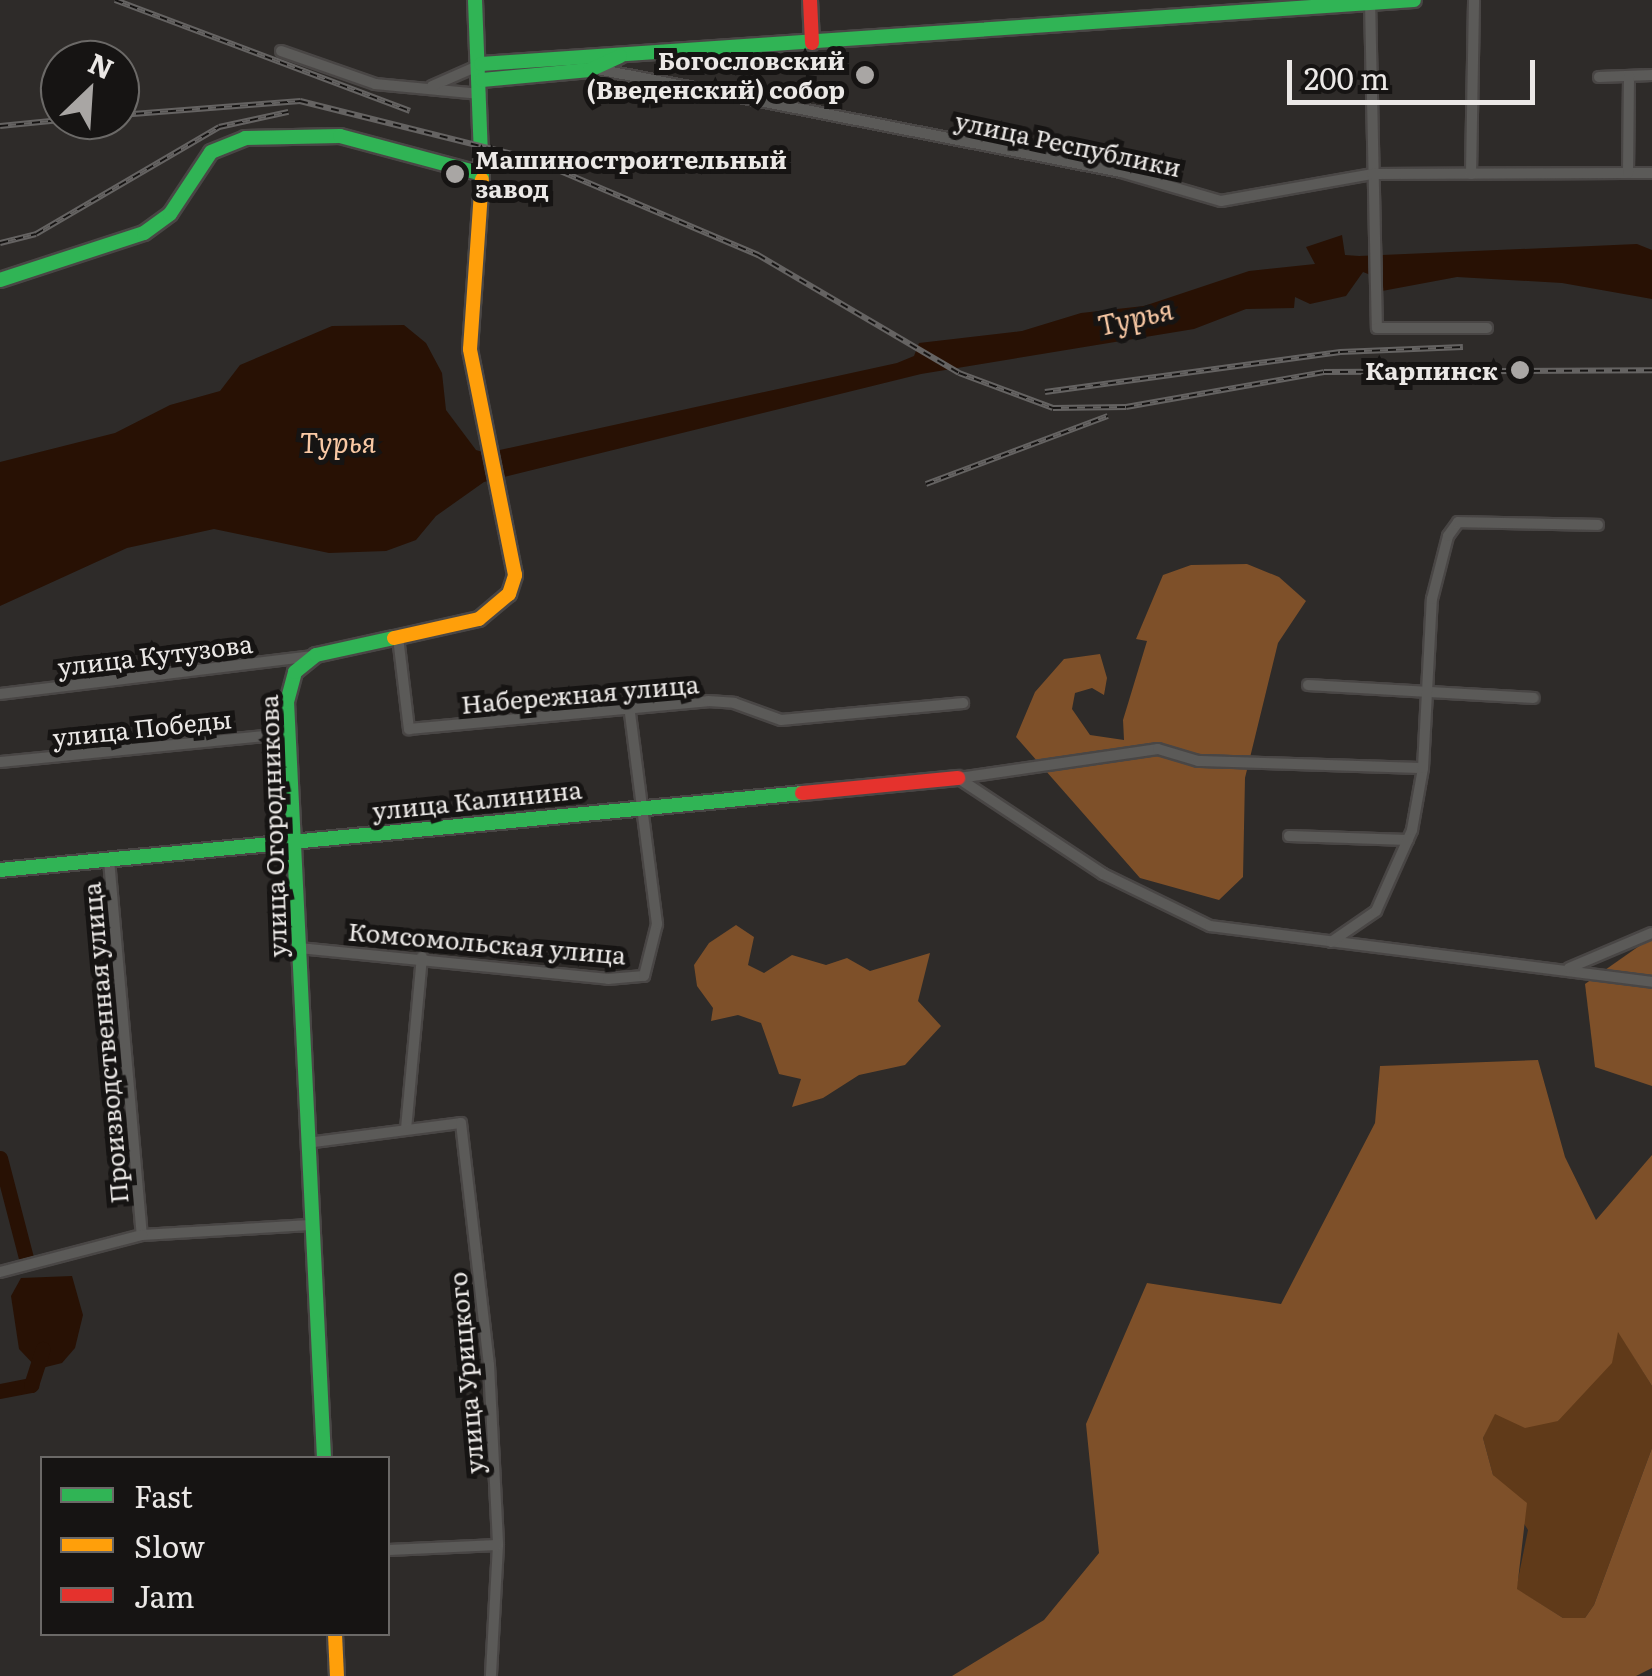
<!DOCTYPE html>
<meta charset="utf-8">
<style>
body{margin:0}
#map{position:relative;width:1652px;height:1676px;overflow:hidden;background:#2e2b29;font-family:Literata,serif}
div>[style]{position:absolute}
.green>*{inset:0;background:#603a19}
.forest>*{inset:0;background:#7e5029}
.water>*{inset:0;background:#281104}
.river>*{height:15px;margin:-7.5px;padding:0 7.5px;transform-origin:7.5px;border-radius:7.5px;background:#281104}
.roads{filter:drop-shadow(2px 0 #494645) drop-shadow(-2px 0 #494645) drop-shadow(0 2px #494645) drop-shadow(0 -2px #494645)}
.street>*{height:10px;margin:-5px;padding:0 5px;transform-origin:5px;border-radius:5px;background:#5b5a58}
.fast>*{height:14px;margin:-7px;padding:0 7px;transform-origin:7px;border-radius:7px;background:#30b455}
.slow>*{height:14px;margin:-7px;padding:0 7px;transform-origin:7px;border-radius:7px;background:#ff9f0a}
.jam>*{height:14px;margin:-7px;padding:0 7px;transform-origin:7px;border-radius:7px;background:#e5322d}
.rail>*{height:6px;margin-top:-3px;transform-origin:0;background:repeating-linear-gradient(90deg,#161413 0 8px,#656362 0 16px);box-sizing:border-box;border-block:2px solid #656362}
.dots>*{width:28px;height:28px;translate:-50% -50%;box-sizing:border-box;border:5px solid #161413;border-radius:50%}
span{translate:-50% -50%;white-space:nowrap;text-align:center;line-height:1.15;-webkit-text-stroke:10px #161413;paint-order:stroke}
.poi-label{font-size:25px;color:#ebe8e6;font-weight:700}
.right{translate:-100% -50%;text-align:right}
.left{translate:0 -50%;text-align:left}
.street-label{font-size:25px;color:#ebe8e6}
.water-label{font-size:28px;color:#f8c8a4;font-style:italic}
.legend{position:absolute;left:40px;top:1456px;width:350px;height:180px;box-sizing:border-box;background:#161413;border:2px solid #6b6967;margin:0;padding:12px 18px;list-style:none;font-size:30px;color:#ebe8e6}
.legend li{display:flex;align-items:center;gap:20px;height:50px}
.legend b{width:50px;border:2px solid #6b6967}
.north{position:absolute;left:40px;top:40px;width:100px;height:100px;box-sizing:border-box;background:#161413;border:2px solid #6b6967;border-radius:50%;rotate:25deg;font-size:28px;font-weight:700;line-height:40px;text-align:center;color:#ebe8e6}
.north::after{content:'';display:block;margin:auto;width:35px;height:45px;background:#a9a6a4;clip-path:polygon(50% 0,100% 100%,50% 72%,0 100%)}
.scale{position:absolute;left:1287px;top:60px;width:248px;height:45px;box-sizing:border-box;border:5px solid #ebe8e6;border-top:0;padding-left:12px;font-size:30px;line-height:35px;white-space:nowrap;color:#ebe8e6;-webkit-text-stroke:8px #161413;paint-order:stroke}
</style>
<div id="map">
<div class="green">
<div style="clip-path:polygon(1617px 1329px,1652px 1386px,1652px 1448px,1594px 1605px,1585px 1618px,1563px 1618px,1516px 1589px,1528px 1530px,1493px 1475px,1483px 1438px,1494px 1413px,1558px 1421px)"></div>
</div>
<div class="forest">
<div style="clip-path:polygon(1247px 564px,1279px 577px,1306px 601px,1278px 643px,1245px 778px,1243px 877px,1219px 900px,1140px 878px,1016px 737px,1035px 692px,1064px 659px,1100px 654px,1107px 678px,1104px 695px,1092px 688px,1075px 693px,1072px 709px,1090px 735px,1124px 740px,1123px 720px,1147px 641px,1136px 639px,1163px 575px,1191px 565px)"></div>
<div style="clip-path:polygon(736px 925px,754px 937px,748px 965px,764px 973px,792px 955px,826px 965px,847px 958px,870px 971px,930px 953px,918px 1001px,941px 1026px,905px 1065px,859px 1075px,823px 1098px,792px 1107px,801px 1079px,779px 1074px,761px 1023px,738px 1015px,711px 1021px,713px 1008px,697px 986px,694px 965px,709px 943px)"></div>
<div style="clip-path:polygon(1652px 937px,1652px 1086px,1595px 1067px,1585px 984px)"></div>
<div style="clip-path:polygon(1538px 1060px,1565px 1157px,1596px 1220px,1652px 1155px,1652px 1386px,1618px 1332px,1612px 1363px,1558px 1421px,1525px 1428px,1495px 1414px,1483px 1438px,1493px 1475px,1527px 1503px,1517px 1589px,1563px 1618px,1585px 1618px,1594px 1605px,1652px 1448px,1652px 1668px,1636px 1676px,952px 1676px,1044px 1620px,1099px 1553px,1086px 1424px,1147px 1283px,1281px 1304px,1375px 1123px,1380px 1066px)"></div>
</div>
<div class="water">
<div style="clip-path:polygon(1342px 235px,1345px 255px,1359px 256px,1637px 244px,1652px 250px,1652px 299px,1562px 283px,1457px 277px,1382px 291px,1381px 279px,1363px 272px,1346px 296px,1310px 304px,1295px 297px,1294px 308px,1246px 309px,1194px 329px,921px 374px,484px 482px,436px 516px,416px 540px,386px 551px,329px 553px,214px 529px,127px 548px,0 606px,0 462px,115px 433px,170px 405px,220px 391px,240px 365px,332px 326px,404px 325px,426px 343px,442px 373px,446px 410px,476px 450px,486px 453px,897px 363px,914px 356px,919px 343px,1022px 331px,1081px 313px,1144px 306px,1249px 271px,1315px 264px,1306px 247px)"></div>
<div style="clip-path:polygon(72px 1276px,83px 1315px,75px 1348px,62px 1363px,38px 1369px,19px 1349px,11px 1296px,21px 1278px)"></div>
</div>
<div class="river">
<div style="left:0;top:1158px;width:107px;rotate:75.4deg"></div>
<div style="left:0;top:1391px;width:32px;rotate:-11deg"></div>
<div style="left:31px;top:1385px;width:38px;rotate:-72deg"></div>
</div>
<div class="roads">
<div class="street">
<div style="left:1370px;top:0;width:328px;rotate:88.8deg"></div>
<div style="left:1377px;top:328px;width:110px"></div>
<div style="left:281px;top:51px;width:100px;rotate:19.3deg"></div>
<div style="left:375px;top:84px;width:106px;rotate:5.4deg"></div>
<div style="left:597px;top:69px;width:534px;rotate:11.12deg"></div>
<div style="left:1121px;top:172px;width:104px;rotate:16.2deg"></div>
<div style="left:1221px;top:201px;width:153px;rotate:-10.1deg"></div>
<div style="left:1372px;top:174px;width:280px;rotate:-0.2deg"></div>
<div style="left:1599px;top:77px;width:53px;rotate:-2.2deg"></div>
<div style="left:432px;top:86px;width:52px;rotate:-23.6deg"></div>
<div style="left:1628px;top:173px;width:97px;rotate:-89.4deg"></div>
<div style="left:1471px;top:174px;width:174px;rotate:-89deg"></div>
<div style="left:398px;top:637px;width:93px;rotate:83.2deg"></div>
<div style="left:409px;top:729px;width:300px;rotate:-5.3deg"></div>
<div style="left:708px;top:701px;width:26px;rotate:4deg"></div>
<div style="left:734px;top:703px;width:50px;rotate:19.9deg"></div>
<div style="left:781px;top:720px;width:183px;rotate:-5.3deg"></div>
<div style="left:1308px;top:685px;width:226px;rotate:3.3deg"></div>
<div style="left:0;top:694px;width:317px;rotate:-6.9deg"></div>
<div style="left:0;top:762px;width:289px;rotate:-5.6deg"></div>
<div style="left:958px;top:778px;width:174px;rotate:33.5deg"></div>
<div style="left:1103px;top:874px;width:119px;rotate:25.9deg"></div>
<div style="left:1210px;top:926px;width:446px;rotate:7.2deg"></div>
<div style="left:959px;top:778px;width:201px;rotate:-8.3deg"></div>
<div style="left:1158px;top:749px;width:42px;rotate:16.7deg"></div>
<div style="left:1198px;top:761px;width:225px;rotate:1.8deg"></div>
<div style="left:1289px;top:836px;width:119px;rotate:1.9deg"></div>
<div style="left:109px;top:860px;width:376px;rotate:85deg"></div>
<div style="left:142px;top:1235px;width:168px;rotate:-3.4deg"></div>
<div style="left:1331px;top:942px;width:55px;rotate:-34.6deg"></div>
<div style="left:1376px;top:911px;width:89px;rotate:-66deg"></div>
<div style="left:1412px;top:830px;width:63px;rotate:-79.9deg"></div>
<div style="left:1423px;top:768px;width:169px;rotate:-87deg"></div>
<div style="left:1432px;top:599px;width:65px;rotate:-75.7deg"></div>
<div style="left:1448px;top:536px;width:17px;rotate:-54deg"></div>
<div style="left:1458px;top:522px;width:140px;rotate:1.2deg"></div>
<div style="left:299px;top:948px;width:311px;rotate:5.7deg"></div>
<div style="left:608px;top:979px;width:36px;rotate:-5deg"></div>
<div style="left:644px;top:976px;width:54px;rotate:-76deg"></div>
<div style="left:657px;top:924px;width:214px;rotate:-97.3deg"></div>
<div style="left:1569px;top:968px;width:90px;rotate:-22.9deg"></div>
<div style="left:406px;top:1129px;width:173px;rotate:-84.7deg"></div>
<div style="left:307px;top:1143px;width:155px;rotate:-7.4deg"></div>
<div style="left:461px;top:1123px;width:244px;rotate:83.4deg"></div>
<div style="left:489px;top:1365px;width:180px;rotate:87.1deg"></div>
<div style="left:498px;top:1545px;width:131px;rotate:93.1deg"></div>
<div style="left:0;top:1272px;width:147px;rotate:-14.6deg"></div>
<div style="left:388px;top:1550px;width:110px;rotate:-2.6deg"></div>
</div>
<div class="fast">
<div style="left:475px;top:0;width:179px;rotate:87.8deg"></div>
<div style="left:481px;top:64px;width:935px;rotate:-3.92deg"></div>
<div style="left:482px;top:80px;width:108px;rotate:-5.3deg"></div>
<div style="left:590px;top:70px;width:33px;rotate:-25deg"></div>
<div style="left:0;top:280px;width:151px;rotate:-18.1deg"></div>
<div style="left:144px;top:233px;width:32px;rotate:-36deg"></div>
<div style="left:170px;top:214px;width:74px;rotate:-56.5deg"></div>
<div style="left:211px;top:152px;width:37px;rotate:-22deg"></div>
<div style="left:245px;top:138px;width:95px;rotate:-1.2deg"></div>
<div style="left:340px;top:136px;width:147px;rotate:15deg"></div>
<div style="left:0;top:870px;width:806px;rotate:-5.48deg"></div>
<div style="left:324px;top:1458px;width:757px;rotate:-92.8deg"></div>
<div style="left:287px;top:702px;width:31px;rotate:-75deg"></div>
<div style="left:295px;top:672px;width:27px;rotate:-39deg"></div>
<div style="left:316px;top:655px;width:80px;rotate:-12.3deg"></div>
</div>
<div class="slow">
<div style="left:394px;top:638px;width:87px;rotate:-12.6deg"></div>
<div style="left:479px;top:619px;width:39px;rotate:-40deg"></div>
<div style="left:509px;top:594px;width:20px;rotate:-72deg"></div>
<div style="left:515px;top:575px;width:230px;rotate:-101.3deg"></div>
<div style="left:470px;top:349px;width:170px;rotate:-86deg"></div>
<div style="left:335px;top:1634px;width:42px;rotate:87.3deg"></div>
</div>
<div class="jam">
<div style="left:810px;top:0;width:43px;rotate:87.3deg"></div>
<div style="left:802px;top:793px;width:157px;rotate:-5.5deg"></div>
</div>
</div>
<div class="rail">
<div style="left:115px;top:0;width:315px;rotate:20.6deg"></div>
<div style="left:120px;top:115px;width:181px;rotate:-4.4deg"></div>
<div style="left:300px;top:101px;width:239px;rotate:14deg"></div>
<div style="left:532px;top:159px;width:246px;rotate:23deg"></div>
<div style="left:758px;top:255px;width:233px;rotate:30.4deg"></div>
<div style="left:959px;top:373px;width:100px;rotate:20.4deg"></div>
<div style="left:1053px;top:408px;width:73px;rotate:-0.8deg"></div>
<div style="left:1126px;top:407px;width:201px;rotate:-10deg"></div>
<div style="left:1324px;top:372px;width:328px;rotate:-0.3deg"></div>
<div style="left:0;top:126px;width:61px;rotate:-5.6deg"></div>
<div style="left:0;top:243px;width:37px;rotate:-14deg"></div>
<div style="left:36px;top:234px;width:212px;rotate:-30.3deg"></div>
<div style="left:219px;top:127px;width:71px;rotate:-12.3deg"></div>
<div style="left:1045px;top:392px;width:298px;rotate:-7.7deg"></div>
<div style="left:1340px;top:352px;width:123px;rotate:-2.3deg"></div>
<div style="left:926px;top:484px;width:194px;rotate:-20.5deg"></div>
</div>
<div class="dots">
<div style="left:865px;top:75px;background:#a9a6a4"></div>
<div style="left:455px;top:174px;background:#a9a6a4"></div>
<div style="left:1520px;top:370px;background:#a9a6a4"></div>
</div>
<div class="poi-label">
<span class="right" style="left:845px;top:75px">Богословский<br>(Введенский) собор</span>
<span class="left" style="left:475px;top:174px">Машиностроительный<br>завод</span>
<span class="right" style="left:1498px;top:370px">Карпинск</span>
</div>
<div class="street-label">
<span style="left:1068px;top:144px;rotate:12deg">улица Республики</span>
<span style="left:155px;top:655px;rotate:-7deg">улица Кутузова</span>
<span style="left:580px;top:694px;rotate:-5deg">Набережная улица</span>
<span style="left:142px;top:728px;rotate:-6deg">улица Победы</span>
<span style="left:477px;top:800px;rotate:-6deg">улица Калинина</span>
<span style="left:273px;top:826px;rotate:-92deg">улица Огородникова</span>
<span style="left:487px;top:943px;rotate:5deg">Комсомольская улица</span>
<span style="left:105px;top:1043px;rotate:-95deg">Производственная улица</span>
<span style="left:466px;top:1373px;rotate:-95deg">улица Урицкого</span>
</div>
<div class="water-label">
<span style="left:1135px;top:316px;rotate:-13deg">Турья</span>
<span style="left:338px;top:441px">Турья</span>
</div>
<ul class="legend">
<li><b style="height:12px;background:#30b455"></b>Fast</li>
<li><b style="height:12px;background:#ff9f0a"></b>Slow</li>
<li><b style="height:12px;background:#e5322d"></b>Jam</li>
</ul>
<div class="north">N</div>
<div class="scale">200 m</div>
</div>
